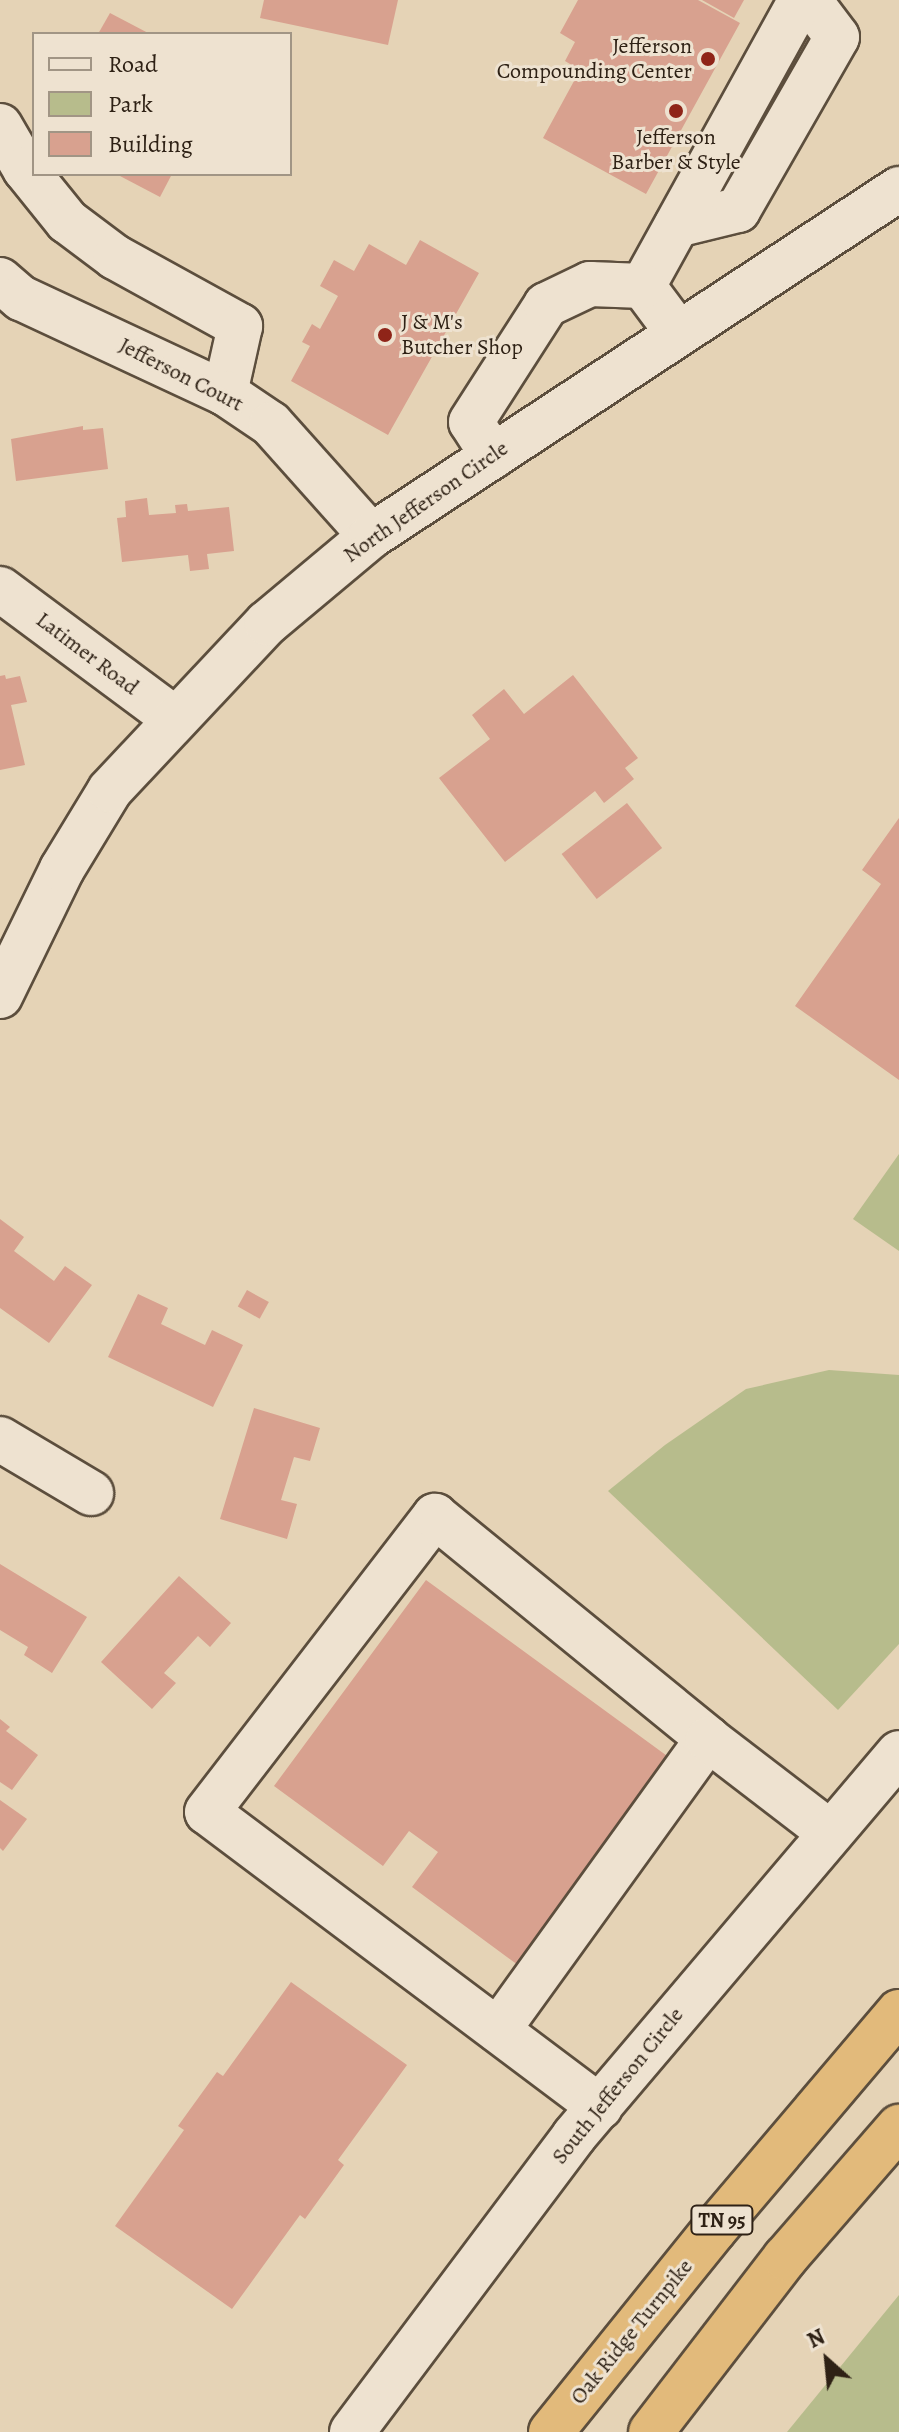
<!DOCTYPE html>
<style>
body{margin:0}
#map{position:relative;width:899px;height:2432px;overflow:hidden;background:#e5d3b6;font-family:Alegreya,serif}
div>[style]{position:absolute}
.green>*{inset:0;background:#b7bc8c}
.building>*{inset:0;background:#d8a18f;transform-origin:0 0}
.roads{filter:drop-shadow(2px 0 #5c4e3d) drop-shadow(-2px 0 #5c4e3d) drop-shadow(0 2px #5c4e3d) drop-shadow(0 -2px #5c4e3d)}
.minor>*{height:44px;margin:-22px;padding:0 22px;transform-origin:22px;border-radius:22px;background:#eee2d0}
.highway>*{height:44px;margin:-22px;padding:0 22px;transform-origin:22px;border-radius:22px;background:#e2ba7b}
.dots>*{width:22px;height:22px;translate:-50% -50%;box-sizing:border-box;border:4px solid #eee2d0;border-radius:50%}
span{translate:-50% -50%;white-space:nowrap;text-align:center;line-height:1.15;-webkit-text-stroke:6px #eee2d0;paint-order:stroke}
.shield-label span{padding:2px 6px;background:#eee2d0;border:2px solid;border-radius:6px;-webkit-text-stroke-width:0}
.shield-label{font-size:20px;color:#2e2115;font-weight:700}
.poi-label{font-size:22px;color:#2e2115}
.right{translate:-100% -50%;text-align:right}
.left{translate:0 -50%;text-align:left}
.street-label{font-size:22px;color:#2e2115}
.legend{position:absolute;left:32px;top:32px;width:260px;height:144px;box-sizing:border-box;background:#eee2d0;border:2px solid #a19585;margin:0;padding:10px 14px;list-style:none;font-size:24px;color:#2e2115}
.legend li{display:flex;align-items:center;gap:16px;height:40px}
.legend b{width:40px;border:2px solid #a19585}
.north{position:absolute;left:787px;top:2320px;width:80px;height:80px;-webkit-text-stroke:6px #eee2d0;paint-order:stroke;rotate:333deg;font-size:22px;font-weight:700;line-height:32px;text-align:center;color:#2e2115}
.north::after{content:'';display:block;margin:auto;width:28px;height:36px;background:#2e2115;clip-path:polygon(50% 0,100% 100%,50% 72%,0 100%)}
</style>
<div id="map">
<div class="green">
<div style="clip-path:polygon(899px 1154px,899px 1251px,853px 1219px)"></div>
<div style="clip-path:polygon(829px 1370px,899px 1375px,899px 1644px,838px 1710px,608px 1491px,665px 1445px,746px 1389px)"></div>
<div style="clip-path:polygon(899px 2295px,899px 2432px,787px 2432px)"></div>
</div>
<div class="building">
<div style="clip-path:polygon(264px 0,398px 0,388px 45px,260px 18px)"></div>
<div style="clip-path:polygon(578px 0,698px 0,740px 23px,646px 194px,543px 138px,580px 70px,565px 61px,575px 42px,560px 33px)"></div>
<div style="clip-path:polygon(702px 0,744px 0,734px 18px)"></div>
<div style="clip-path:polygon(110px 13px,150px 34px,98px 34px)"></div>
<div style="clip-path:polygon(121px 174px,172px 174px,160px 197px,120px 176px)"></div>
<div style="clip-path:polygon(420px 240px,479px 273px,388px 435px,291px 381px,310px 346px,302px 342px,312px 324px,320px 329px,338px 296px,320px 286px,334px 260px,354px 271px,369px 244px,406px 265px)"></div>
<div style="clip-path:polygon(83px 426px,83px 430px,103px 428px,108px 469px,16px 481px,11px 439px)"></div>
<div style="clip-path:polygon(147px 498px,149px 515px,176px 513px,175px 505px,187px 504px,188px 511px,229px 507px,234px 551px,207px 554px,209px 569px,190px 571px,188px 555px,122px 562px,117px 518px,126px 517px,125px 501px)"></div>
<div style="clip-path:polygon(5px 675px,6px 679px,20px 676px,27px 702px,11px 705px,25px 765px,0 770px,0 676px)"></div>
<div style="clip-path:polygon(573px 675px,638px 758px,625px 768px,634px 779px,604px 803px,595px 791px,505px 862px,439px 778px,490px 739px,472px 715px,504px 689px,524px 714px)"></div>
<div style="left:627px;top:803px;width:57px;height:83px;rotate:52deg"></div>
<div style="clip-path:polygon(899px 818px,899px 1080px,795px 1006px,881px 884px,862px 870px)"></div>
<div style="clip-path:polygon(0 1219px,24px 1237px,14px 1251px,54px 1281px,65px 1266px,92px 1285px,49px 1343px,0 1308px)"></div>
<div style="left:247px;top:1290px;width:25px;height:19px;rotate:29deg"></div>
<div style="clip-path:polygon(138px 1294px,168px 1308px,161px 1324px,205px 1345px,212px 1330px,243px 1345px,213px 1407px,108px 1357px)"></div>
<div style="clip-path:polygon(254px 1408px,320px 1428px,310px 1461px,294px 1457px,281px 1500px,297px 1504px,287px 1539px,220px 1519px)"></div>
<div style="clip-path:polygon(0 1564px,87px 1617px,52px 1673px,24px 1655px,28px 1647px,0 1630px)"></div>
<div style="clip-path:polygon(179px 1576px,231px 1623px,210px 1647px,198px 1636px,164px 1673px,176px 1683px,152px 1709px,101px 1662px)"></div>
<div style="clip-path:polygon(426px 1580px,674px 1761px,522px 1968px,412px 1887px,438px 1852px,409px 1831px,383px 1866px,274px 1786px)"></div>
<div style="clip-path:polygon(0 1719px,10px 1727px,6px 1731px,38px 1755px,12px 1790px,0 1782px)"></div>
<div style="clip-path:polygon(0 1800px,27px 1819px,3px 1851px,0 1848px)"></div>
<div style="clip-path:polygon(291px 1982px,407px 2065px,338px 2160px,344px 2165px,305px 2219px,300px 2215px,232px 2309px,115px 2226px,184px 2130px,178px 2126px,217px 2072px,223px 2076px)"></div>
</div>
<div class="roads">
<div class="minor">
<div style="left:0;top:126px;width:50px;rotate:59.8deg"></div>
<div style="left:25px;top:169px;width:67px;rotate:51.1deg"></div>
<div style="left:67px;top:221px;width:60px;rotate:36.9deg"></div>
<div style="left:115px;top:257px;width:143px;rotate:28.9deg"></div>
<div style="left:240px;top:326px;width:69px;rotate:102.6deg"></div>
<div style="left:677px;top:225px;width:63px;rotate:-13.8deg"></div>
<div style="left:738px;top:210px;width:199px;rotate:-60.2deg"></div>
<div style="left:837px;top:37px;width:46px;rotate:-127.1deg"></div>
<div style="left:0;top:280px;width:28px;rotate:41deg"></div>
<div style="left:21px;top:298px;width:225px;rotate:25deg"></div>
<div style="left:225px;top:393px;width:55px;rotate:34deg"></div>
<div style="left:271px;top:424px;width:150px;rotate:48.2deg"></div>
<div style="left:678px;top:333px;width:59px;rotate:-126.7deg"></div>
<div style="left:643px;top:286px;width:327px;rotate:-61.1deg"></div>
<div style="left:493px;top:456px;width:40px;rotate:-122.9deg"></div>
<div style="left:471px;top:422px;width:139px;rotate:-57.3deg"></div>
<div style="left:546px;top:305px;width:49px;rotate:-25.5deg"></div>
<div style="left:590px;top:284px;width:53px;rotate:2.2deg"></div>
<div style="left:0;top:589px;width:217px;rotate:36.6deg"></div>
<div style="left:0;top:996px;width:141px;rotate:-64deg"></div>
<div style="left:62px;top:869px;width:92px;rotate:-58.7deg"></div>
<div style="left:110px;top:790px;width:229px;rotate:-46.8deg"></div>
<div style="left:267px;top:623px;width:136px;rotate:-39.9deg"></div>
<div style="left:371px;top:536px;width:632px;rotate:-33.31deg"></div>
<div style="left:0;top:1439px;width:106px;rotate:30.7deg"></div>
<div style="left:498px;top:2030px;width:359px;rotate:-54.2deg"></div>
<div style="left:600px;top:2107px;width:491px;rotate:-143.1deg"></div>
<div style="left:207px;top:1812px;width:374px;rotate:-52.4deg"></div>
<div style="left:435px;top:1516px;width:353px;rotate:39.2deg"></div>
<div style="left:708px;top:1739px;width:153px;rotate:37.5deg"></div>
<div style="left:352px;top:2432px;width:370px;rotate:-53.1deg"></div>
<div style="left:574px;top:2136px;width:502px;rotate:-49.68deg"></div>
</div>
<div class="highway">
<div style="left:551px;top:2432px;width:260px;rotate:-51.1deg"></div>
<div style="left:714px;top:2230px;width:286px;rotate:-49.7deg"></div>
<div style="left:651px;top:2432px;width:220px;rotate:-52.4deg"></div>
<div style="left:785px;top:2258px;width:174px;rotate:-49deg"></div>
</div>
</div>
<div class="dots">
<div style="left:708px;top:59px;background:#8f2418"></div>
<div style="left:676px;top:111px;background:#8f2418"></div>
<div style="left:385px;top:335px;background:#8f2418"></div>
</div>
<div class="shield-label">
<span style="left:722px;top:2220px">TN 95</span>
</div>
<div class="poi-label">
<span class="right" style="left:692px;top:59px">Jefferson<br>Compounding Center</span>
<span style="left:676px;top:150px">Jefferson<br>Barber &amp; Style</span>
<span class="left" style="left:401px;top:335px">J &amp; M's<br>Butcher Shop</span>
</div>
<div class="street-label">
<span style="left:181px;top:375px;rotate:27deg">Jefferson Court</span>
<span style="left:426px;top:502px;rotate:-35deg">North Jefferson Circle</span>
<span style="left:87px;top:654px;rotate:37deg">Latimer Road</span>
<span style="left:618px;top:2086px;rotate:-51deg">South Jefferson Circle</span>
<span style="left:632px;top:2332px;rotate:-51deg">Oak Ridge Turnpike</span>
</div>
<ul class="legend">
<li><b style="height:10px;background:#eee2d0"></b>Road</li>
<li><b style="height:22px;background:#b7bc8c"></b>Park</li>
<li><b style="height:22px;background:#d8a18f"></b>Building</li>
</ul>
<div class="north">N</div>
</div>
